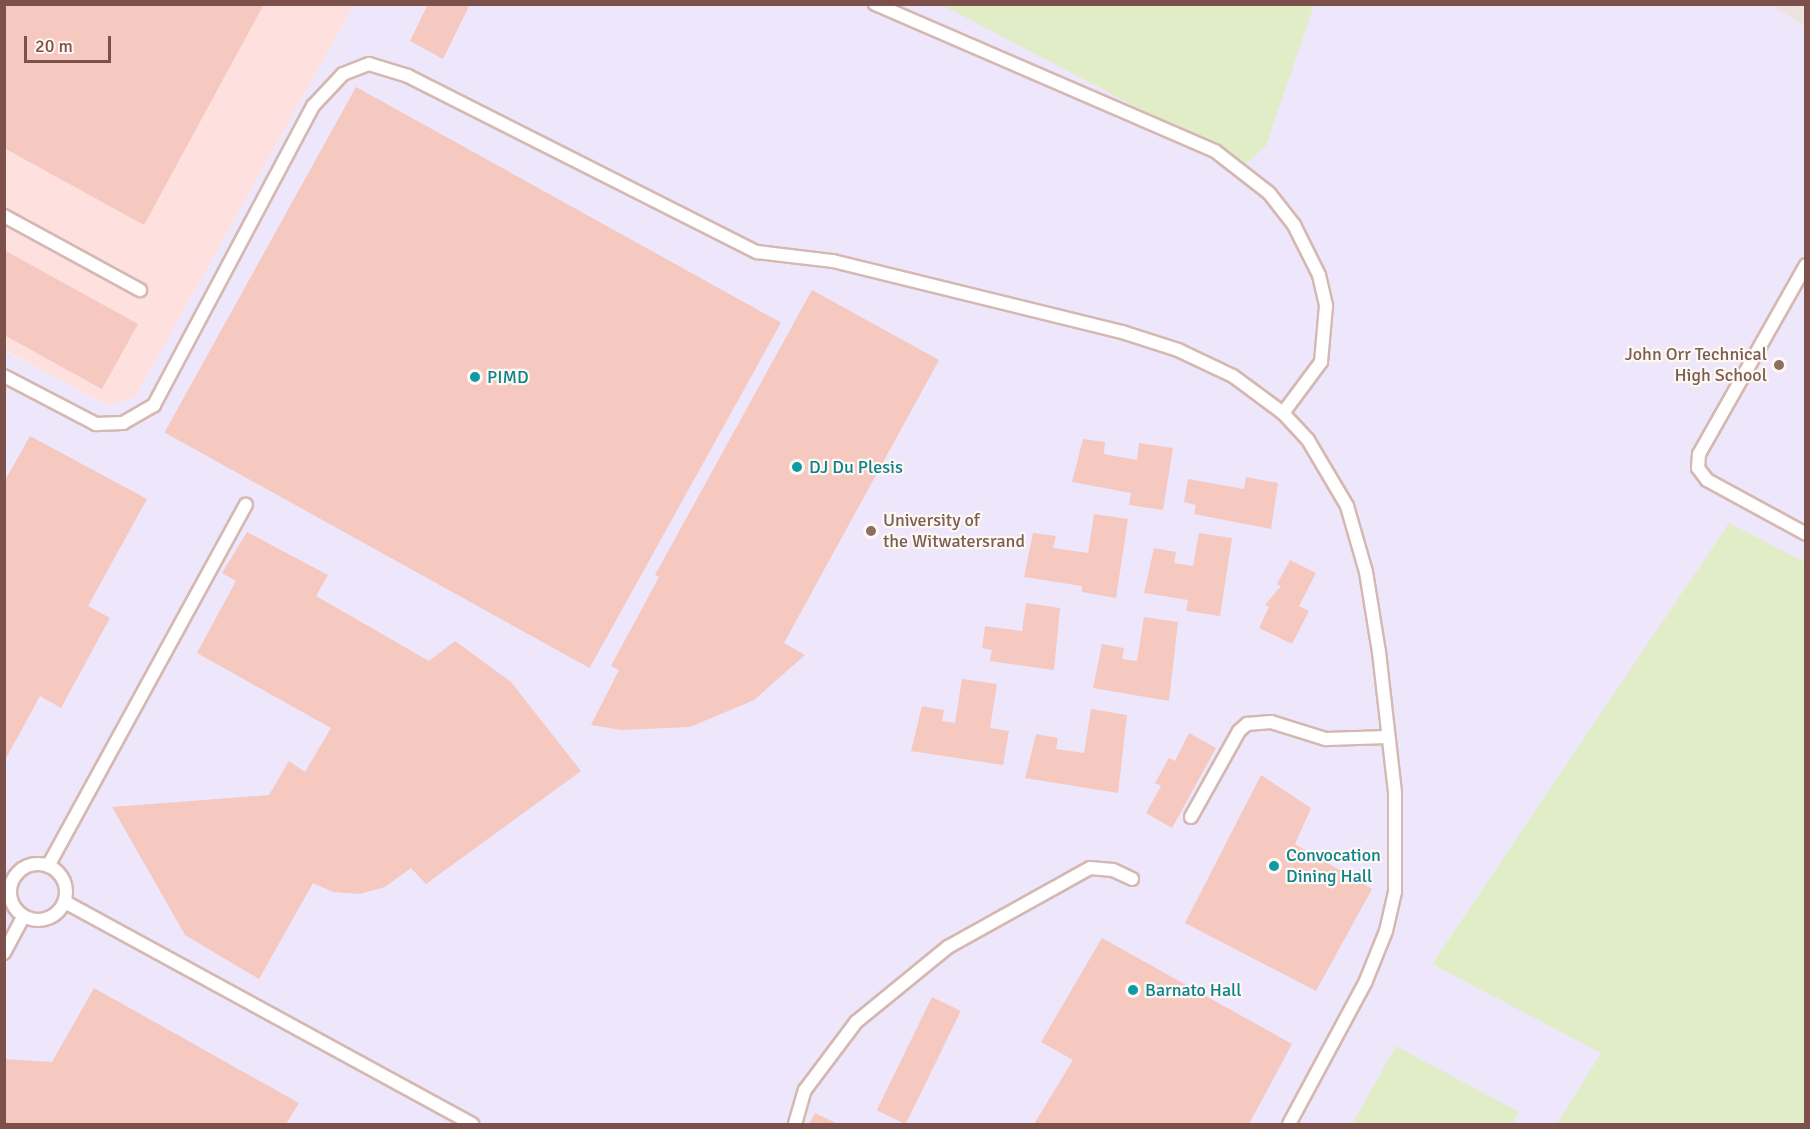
<!DOCTYPE html>
<style>
body{margin:0}
#map{position:relative;width:1810px;height:1129px;overflow:hidden;background:#fef2eb;font-family:Signika,sans-serif}
div>[style]{position:absolute}
.commercial>*{inset:0;background:#fee0de}
.industrial>*{inset:0;background:#ede3e0}
.education>*{inset:0;background:#eee7fb}
.green>*{inset:0;background:#e0edc7}
.building>*{inset:0;background:#f5c8c0;transform-origin:0 0}
.roads{filter:drop-shadow(2px 0 #d4b8b1) drop-shadow(-2px 0 #d4b8b1) drop-shadow(0 2px #d4b8b1) drop-shadow(0 -2px #d4b8b1)}
.lane>*{height:12px;margin:-6px;padding:0 6px;transform-origin:6px;border-radius:6px;background:#fff}
.lane>.ring{margin:-6px;padding:0;box-sizing:content-box;background:none;border:12px solid #fff;border-radius:50%}
.dots>*{width:16px;height:16px;translate:-50% -50%;box-sizing:border-box;border:3px solid #fff7f2;border-radius:50%}
span{translate:-50% -50%;white-space:nowrap;text-align:center;line-height:1.15;-webkit-text-stroke:4.5px #fff7f2;paint-order:stroke}
.education-label{font-size:18px;color:#785e54}
.right{translate:-100% -50%;text-align:right}
.left{translate:0 -50%;text-align:left}
.culture-label{font-size:18px;color:#0d838f}
.frame{position:absolute;inset:0;border:6px solid #7c504b;pointer-events:none}
.scale{position:absolute;left:24px;top:36px;width:87px;height:27px;box-sizing:border-box;border:3px solid #7c504b;border-top:0;padding-left:8px;font-size:18px;line-height:21px;white-space:nowrap;color:#7c504b;-webkit-text-stroke:4px #fff7f2;paint-order:stroke}
</style>
<div id="map">
<div class="commercial">
<div style="clip-path:polygon(4px 5px,354px 5px,135px 398px,106px 405px,5px 350px)"></div>
</div>
<div class="industrial">
<div style="clip-path:polygon(1770px 5px,1805px 5px,1805px 27px)"></div>
</div>
<div class="education">
<div style="clip-path:polygon(354px 5px,1770px 5px,1806px 27px,1805px 1124px,5px 1124px,4px 350px,106px 405px,135px 398px)"></div>
</div>
<div class="green">
<div style="clip-path:polygon(942px 5px,1314px 5px,1266px 146px,1245px 164px)"></div>
<div style="clip-path:polygon(1729px 523px,1805px 562px,1805px 1124px,1557px 1124px,1601px 1053px,1432px 964px)"></div>
<div style="clip-path:polygon(1396px 1046px,1519px 1112px,1512px 1124px,1352px 1124px)"></div>
</div>
<div class="building">
<div style="clip-path:polygon(4px 4px,264px 4px,144px 225px,4px 148px)"></div>
<div style="clip-path:polygon(428px 4px,470px 4px,443px 59px,410px 41px)"></div>
<div style="left:356px;top:87px;width:486px;height:395px;rotate:29deg"></div>
<div style="clip-path:polygon(4px 250px,138px 324px,102px 389px,4px 335px)"></div>
<div style="clip-path:polygon(812px 290px,939px 360px,784px 643px,805px 655px,754px 700px,690px 727px,621px 730px,591px 725px,619px 670px,611px 666px,659px 577px,655px 575px)"></div>
<div style="clip-path:polygon(30px 436px,147px 499px,88px 606px,110px 618px,61px 708px,40px 696px,4px 762px,4px 482px)"></div>
<div style="clip-path:polygon(1083px 439px,1105px 442px,1104px 454px,1137px 460px,1139px 443px,1173px 448px,1163px 510px,1129px 505px,1131px 493px,1072px 482px)"></div>
<div style="clip-path:polygon(1246px 477px,1278px 483px,1271px 529px,1194px 514px,1196px 505px,1184px 502px,1188px 479px,1244px 489px)"></div>
<div style="clip-path:polygon(1094px 514px,1128px 519px,1116px 598px,1082px 592px,1082px 586px,1024px 577px,1033px 533px,1056px 536px,1053px 548px,1088px 553px)"></div>
<div style="clip-path:polygon(247px 532px,328px 575px,316px 596px,429px 661px,455px 641px,511px 682px,581px 771px,426px 884px,411px 868px,385px 887px,359px 894px,333px 892px,313px 883px,259px 979px,185px 935px,112px 807px,269px 795px,289px 761px,305px 772px,331px 728px,197px 653px,236px 581px,222px 573px)"></div>
<div style="clip-path:polygon(1199px 533px,1232px 538px,1220px 616px,1186px 611px,1188px 600px,1144px 593px,1154px 548px,1176px 552px,1174px 563px,1193px 566px)"></div>
<div style="clip-path:polygon(1290px 560px,1316px 573px,1299px 606px,1309px 611px,1292px 644px,1259px 628px,1269px 607px,1265px 605px,1281px 586px,1277px 584px)"></div>
<div style="clip-path:polygon(1026px 603px,1060px 608px,1054px 670px,990px 661px,992px 650px,982px 648px,985px 626px,1022px 631px)"></div>
<div style="clip-path:polygon(1144px 617px,1178px 622px,1169px 701px,1093px 688px,1102px 644px,1124px 648px,1122px 659px,1137px 661px)"></div>
<div style="clip-path:polygon(962px 679px,997px 684px,990px 728px,1009px 731px,1003px 765px,911px 751px,922px 706px,944px 710px,942px 721px,955px 723px)"></div>
<div style="clip-path:polygon(1091px 709px,1127px 715px,1118px 793px,1025px 778px,1036px 734px,1058px 738px,1056px 749px,1084px 753px)"></div>
<div style="clip-path:polygon(1189px 733px,1216px 748px,1172px 828px,1146px 813px,1161px 786px,1155px 783px,1169px 758px,1175px 761px)"></div>
<div style="clip-path:polygon(1261px 775px,1311px 808px,1295px 844px,1372px 889px,1316px 991px,1185px 923px)"></div>
<div style="clip-path:polygon(1102px 938px,1292px 1044px,1249px 1124px,1034px 1124px,1073px 1060px,1041px 1042px)"></div>
<div style="clip-path:polygon(94px 988px,299px 1103px,286px 1124px,4px 1124px,4px 1059px,52px 1062px)"></div>
<div style="left:932px;top:997px;width:32px;height:126px;rotate:26deg"></div>
<div style="clip-path:polygon(815px 1113px,838px 1124px,809px 1124px)"></div>
</div>
<div class="roads">
<div class="lane">
<div style="left:875px;top:4px;width:370px;rotate:23.4deg"></div>
<div style="left:1215px;top:151px;width:68px;rotate:37.9deg"></div>
<div style="left:1269px;top:193px;width:41px;rotate:52deg"></div>
<div style="left:1294px;top:225px;width:56px;rotate:63.4deg"></div>
<div style="left:1319px;top:275px;width:32px;rotate:77deg"></div>
<div style="left:1326px;top:306px;width:56px;rotate:95.1deg"></div>
<div style="left:1321px;top:362px;width:64px;rotate:126.7deg"></div>
<div style="left:4px;top:216px;width:155px;rotate:28.6deg"></div>
<div style="left:1806px;top:265px;width:217px;rotate:119.5deg"></div>
<div style="left:1699px;top:454px;width:14px;rotate:94deg"></div>
<div style="left:1698px;top:468px;width:15px;rotate:53deg"></div>
<div style="left:1707px;top:480px;width:113px;rotate:28.6deg"></div>
<div style="left:4px;top:376px;width:104px;rotate:27.6deg"></div>
<div style="left:96px;top:424px;width:27px;rotate:-2deg"></div>
<div style="left:123px;top:423px;width:36px;rotate:-30deg"></div>
<div style="left:154px;top:405px;width:339px;rotate:-62deg"></div>
<div style="left:313px;top:106px;width:44px;rotate:-46.8deg"></div>
<div style="left:343px;top:74px;width:28px;rotate:-21deg"></div>
<div style="left:369px;top:64px;width:41px;rotate:17.1deg"></div>
<div style="left:408px;top:76px;width:391px;rotate:26.8deg"></div>
<div style="left:757px;top:252px;width:77px;rotate:6.8deg"></div>
<div style="left:833px;top:261px;width:298px;rotate:13.8deg"></div>
<div style="left:1122px;top:332px;width:59px;rotate:17.8deg"></div>
<div style="left:1178px;top:350px;width:61px;rotate:25.3deg"></div>
<div style="left:1233px;top:376px;width:62px;rotate:36.5deg"></div>
<div style="left:1283px;top:413px;width:37px;rotate:47deg"></div>
<div style="left:1308px;top:440px;width:77px;rotate:59.4deg"></div>
<div style="left:1347px;top:506px;width:69px;rotate:73.9deg"></div>
<div style="left:1366px;top:572px;width:81px;rotate:80.8deg"></div>
<div style="left:1379px;top:652px;width:142px;rotate:83.5deg"></div>
<div style="left:1395px;top:793px;width:99px;rotate:90deg"></div>
<div style="left:1395px;top:892px;width:40px;rotate:103deg"></div>
<div style="left:1386px;top:931px;width:56px;rotate:112deg"></div>
<div style="left:1365px;top:983px;width:160px;rotate:118.3deg"></div>
<div style="left:1191px;top:817px;width:98px;rotate:-60.8deg"></div>
<div style="left:1239px;top:731px;width:11px;rotate:-41deg"></div>
<div style="left:1247px;top:724px;width:24px;rotate:-5deg"></div>
<div style="left:1271px;top:722px;width:58px;rotate:17.2deg"></div>
<div style="left:1326px;top:739px;width:62px;rotate:-1.8deg"></div>
<div class="ring" style="left:10px;top:864px;width:44px;height:44px"></div>
<div style="left:48px;top:866px;width:412px;rotate:-61.3deg"></div>
<div style="left:65px;top:902px;width:464px;rotate:28.6deg"></div>
<div style="left:4px;top:953px;width:40px;rotate:-62deg"></div>
<div style="left:795px;top:1124px;width:35px;rotate:-74deg"></div>
<div style="left:805px;top:1090px;width:85px;rotate:-53.1deg"></div>
<div style="left:856px;top:1022px;width:119px;rotate:-39.2deg"></div>
<div style="left:948px;top:947px;width:162px;rotate:-29.1deg"></div>
<div style="left:1090px;top:868px;width:23px;rotate:5deg"></div>
<div style="left:1113px;top:870px;width:21px;rotate:25deg"></div>
</div>
</div>
<div class="dots">
<div style="left:1779px;top:365px;background:#8d6e63"></div>
<div style="left:475px;top:377px;background:#0f9aa8"></div>
<div style="left:797px;top:467px;background:#0f9aa8"></div>
<div style="left:871px;top:531px;background:#8d6e63"></div>
<div style="left:1274px;top:866px;background:#0f9aa8"></div>
<div style="left:1133px;top:990px;background:#0f9aa8"></div>
</div>
<div class="education-label">
<span class="right" style="left:1767px;top:365px">John Orr Technical<br>High School</span>
<span class="left" style="left:883px;top:531px">University of<br>the Witwatersrand</span>
</div>
<div class="culture-label">
<span class="left" style="left:487px;top:377px">PIMD</span>
<span class="left" style="left:809px;top:467px">DJ Du Plesis</span>
<span class="left" style="left:1286px;top:866px">Convocation<br>Dining Hall</span>
<span class="left" style="left:1145px;top:990px">Barnato Hall</span>
</div>
<div class="frame"></div>
<div class="scale">20 m</div>
</div>
